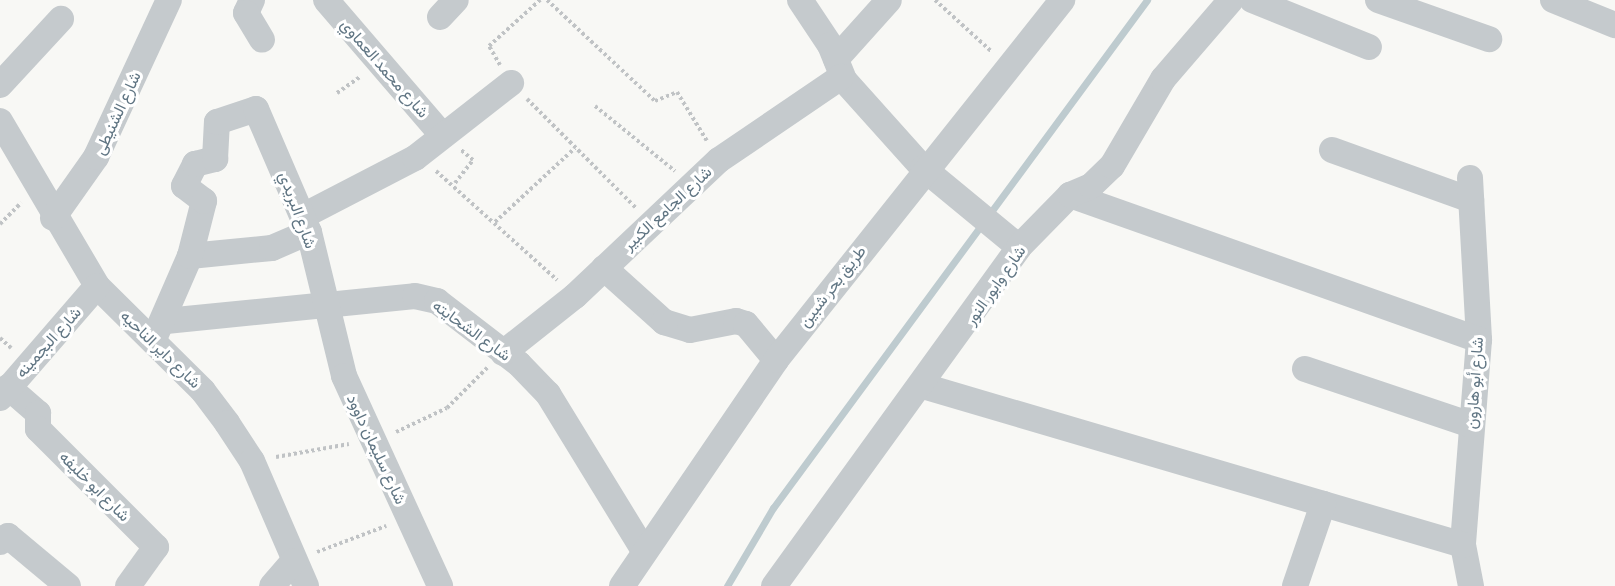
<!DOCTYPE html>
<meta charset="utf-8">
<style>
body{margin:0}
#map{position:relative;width:1615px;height:586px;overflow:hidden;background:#f8f8f5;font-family:Commissioner,Vazirmatn,sans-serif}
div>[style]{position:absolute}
.stream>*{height:7px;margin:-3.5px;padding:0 3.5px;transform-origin:3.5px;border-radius:3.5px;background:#becbcf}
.path>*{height:4px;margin-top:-2px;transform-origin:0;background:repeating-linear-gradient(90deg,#c0c3c5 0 3px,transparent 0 6px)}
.minor>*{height:26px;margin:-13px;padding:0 13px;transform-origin:13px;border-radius:13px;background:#c5cacd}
span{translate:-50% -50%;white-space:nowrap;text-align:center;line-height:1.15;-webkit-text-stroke:6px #fff;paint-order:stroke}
.street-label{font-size:16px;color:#607583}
</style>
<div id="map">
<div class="stream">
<div style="left:727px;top:586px;width:91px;rotate:-59.5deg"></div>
<div style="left:773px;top:508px;width:631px;rotate:-53.64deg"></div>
</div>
<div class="path">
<div style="left:547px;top:0;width:148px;rotate:43.1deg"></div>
<div style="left:655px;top:101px;width:24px;rotate:-22deg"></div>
<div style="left:677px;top:92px;width:57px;rotate:58.5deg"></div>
<div style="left:935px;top:0;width:76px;rotate:42.3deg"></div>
<div style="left:500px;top:65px;width:22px;rotate:-120deg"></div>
<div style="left:489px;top:46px;width:69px;rotate:-42deg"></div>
<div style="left:337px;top:93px;width:29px;rotate:-35deg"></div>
<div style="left:527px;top:99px;width:154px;rotate:45deg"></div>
<div style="left:595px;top:106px;width:103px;rotate:39.1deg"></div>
<div style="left:436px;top:171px;width:163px;rotate:42deg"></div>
<div style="left:455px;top:183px;width:29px;rotate:-52deg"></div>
<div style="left:473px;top:160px;width:16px;rotate:-140deg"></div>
<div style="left:495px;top:222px;width:109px;rotate:-42.8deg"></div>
<div style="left:0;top:224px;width:30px;rotate:-45deg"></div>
<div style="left:0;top:338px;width:15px;rotate:42deg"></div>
<div style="left:396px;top:432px;width:56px;rotate:-25.2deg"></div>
<div style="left:447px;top:408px;width:57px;rotate:-45deg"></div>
<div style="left:276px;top:457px;width:74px;rotate:-10.1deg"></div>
<div style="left:317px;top:552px;width:74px;rotate:-20.6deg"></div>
</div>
<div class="minor">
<div style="left:252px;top:0;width:14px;rotate:115deg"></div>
<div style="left:246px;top:13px;width:31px;rotate:59deg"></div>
<div style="left:326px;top:0;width:179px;rotate:49.3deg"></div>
<div style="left:800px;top:0;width:54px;rotate:56.3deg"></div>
<div style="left:830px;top:45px;width:38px;rotate:68deg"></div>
<div style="left:844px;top:80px;width:118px;rotate:48.1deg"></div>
<div style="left:923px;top:168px;width:124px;rotate:39.5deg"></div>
<div style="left:1252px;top:0;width:126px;rotate:21.9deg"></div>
<div style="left:1378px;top:0;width:118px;rotate:19.4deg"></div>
<div style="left:1553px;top:0;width:67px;rotate:22deg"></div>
<div style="left:440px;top:17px;width:23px;rotate:-47deg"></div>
<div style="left:836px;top:59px;width:79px;rotate:-48.1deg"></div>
<div style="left:0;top:85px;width:90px;rotate:-47.3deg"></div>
<div style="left:0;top:121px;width:191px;rotate:59.5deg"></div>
<div style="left:97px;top:286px;width:149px;rotate:44.7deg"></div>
<div style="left:203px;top:391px;width:40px;rotate:53deg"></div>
<div style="left:227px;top:423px;width:45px;rotate:56.7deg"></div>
<div style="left:252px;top:461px;width:136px;rotate:66.6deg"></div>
<div style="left:1332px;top:150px;width:148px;rotate:19.8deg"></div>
<div style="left:1470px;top:178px;width:162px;rotate:86.8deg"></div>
<div style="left:1479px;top:340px;width:206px;rotate:94.5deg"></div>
<div style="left:1463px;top:545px;width:42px;rotate:79deg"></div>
<div style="left:1070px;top:195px;width:434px;rotate:19.5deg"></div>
<div style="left:303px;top:216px;width:126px;rotate:-27.4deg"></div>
<div style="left:415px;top:158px;width:122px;rotate:-38deg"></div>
<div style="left:53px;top:218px;width:75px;rotate:-54.8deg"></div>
<div style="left:96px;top:157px;width:173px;rotate:-65.1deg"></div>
<div style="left:190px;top:256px;width:82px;rotate:-5.6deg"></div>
<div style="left:272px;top:248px;width:40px;rotate:-23.4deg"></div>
<div style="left:604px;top:268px;width:81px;rotate:42deg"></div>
<div style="left:664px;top:322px;width:27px;rotate:17deg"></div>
<div style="left:690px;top:330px;width:47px;rotate:-11.1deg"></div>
<div style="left:736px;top:321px;width:10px;rotate:17deg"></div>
<div style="left:746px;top:324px;width:47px;rotate:50.2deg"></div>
<div style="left:166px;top:321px;width:250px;rotate:-5.7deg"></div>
<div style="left:415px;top:296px;width:23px;rotate:13deg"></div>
<div style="left:437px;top:301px;width:103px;rotate:37.5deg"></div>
<div style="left:519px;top:364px;width:42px;rotate:46deg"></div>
<div style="left:548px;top:394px;width:182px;rotate:58.5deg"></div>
<div style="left:153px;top:341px;width:93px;rotate:-66.5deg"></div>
<div style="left:190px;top:256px;width:57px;rotate:-75.7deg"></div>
<div style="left:204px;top:201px;width:25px;rotate:-143deg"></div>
<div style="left:184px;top:186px;width:25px;rotate:-63deg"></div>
<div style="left:195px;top:164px;width:21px;rotate:-14deg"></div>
<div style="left:215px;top:159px;width:37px;rotate:-87deg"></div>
<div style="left:217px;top:122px;width:41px;rotate:-18.4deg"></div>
<div style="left:256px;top:109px;width:134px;rotate:66.7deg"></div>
<div style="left:309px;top:232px;width:148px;rotate:76.3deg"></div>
<div style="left:344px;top:376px;width:231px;rotate:65.4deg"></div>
<div style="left:503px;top:353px;width:92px;rotate:-38.4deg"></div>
<div style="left:575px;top:296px;width:198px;rotate:-43.4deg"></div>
<div style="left:719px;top:160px;width:148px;rotate:-34.2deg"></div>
<div style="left:1305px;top:369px;width:175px;rotate:18.6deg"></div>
<div style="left:923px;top:386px;width:563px;rotate:16.41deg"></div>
<div style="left:8px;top:387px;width:40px;rotate:41deg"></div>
<div style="left:38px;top:413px;width:16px;rotate:90deg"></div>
<div style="left:38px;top:429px;width:167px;rotate:45deg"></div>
<div style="left:156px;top:547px;width:48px;rotate:125.7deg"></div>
<div style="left:0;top:398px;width:148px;rotate:-49.1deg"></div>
<div style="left:0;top:542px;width:10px;rotate:-37deg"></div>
<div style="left:8px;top:536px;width:78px;rotate:39.8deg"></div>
<div style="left:272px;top:586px;width:33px;rotate:-49deg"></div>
<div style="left:622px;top:586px;width:273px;rotate:-55.7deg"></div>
<div style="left:776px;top:360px;width:460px;rotate:-51.5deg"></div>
<div style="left:774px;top:586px;width:418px;rotate:-54.1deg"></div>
<div style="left:1019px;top:247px;width:73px;rotate:-45.6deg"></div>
<div style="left:1070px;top:195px;width:23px;rotate:-23deg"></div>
<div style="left:1091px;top:186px;width:29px;rotate:-44deg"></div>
<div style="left:1112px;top:166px;width:101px;rotate:-59.6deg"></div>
<div style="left:1163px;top:79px;width:104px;rotate:-49.3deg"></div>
<div style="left:1295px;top:586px;width:87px;rotate:-71.1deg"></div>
</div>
<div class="street-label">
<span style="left:385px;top:68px;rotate:49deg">شارع محمد العماوي</span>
<span style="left:117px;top:113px;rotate:-65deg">شارع الشنيطى</span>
<span style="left:667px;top:208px;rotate:-43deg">شارع الجامع الكبير</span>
<span style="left:298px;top:210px;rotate:70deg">شارع البريدي</span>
<span style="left:995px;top:285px;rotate:-55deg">شارع وابور النور</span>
<span style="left:832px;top:286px;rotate:-52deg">طريق بحر شبين</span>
<span style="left:472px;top:330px;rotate:36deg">شارع الشحايته</span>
<span style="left:48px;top:342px;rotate:-48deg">شارع البجمينه</span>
<span style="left:161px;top:349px;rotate:44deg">شارع داير الناحيه</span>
<span style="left:1474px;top:383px;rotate:-86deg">شارع أبو هارون</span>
<span style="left:377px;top:449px;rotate:65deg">شارع سليمان داوود</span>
<span style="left:95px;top:486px;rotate:45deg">شارع ابو خليفه</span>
</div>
</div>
